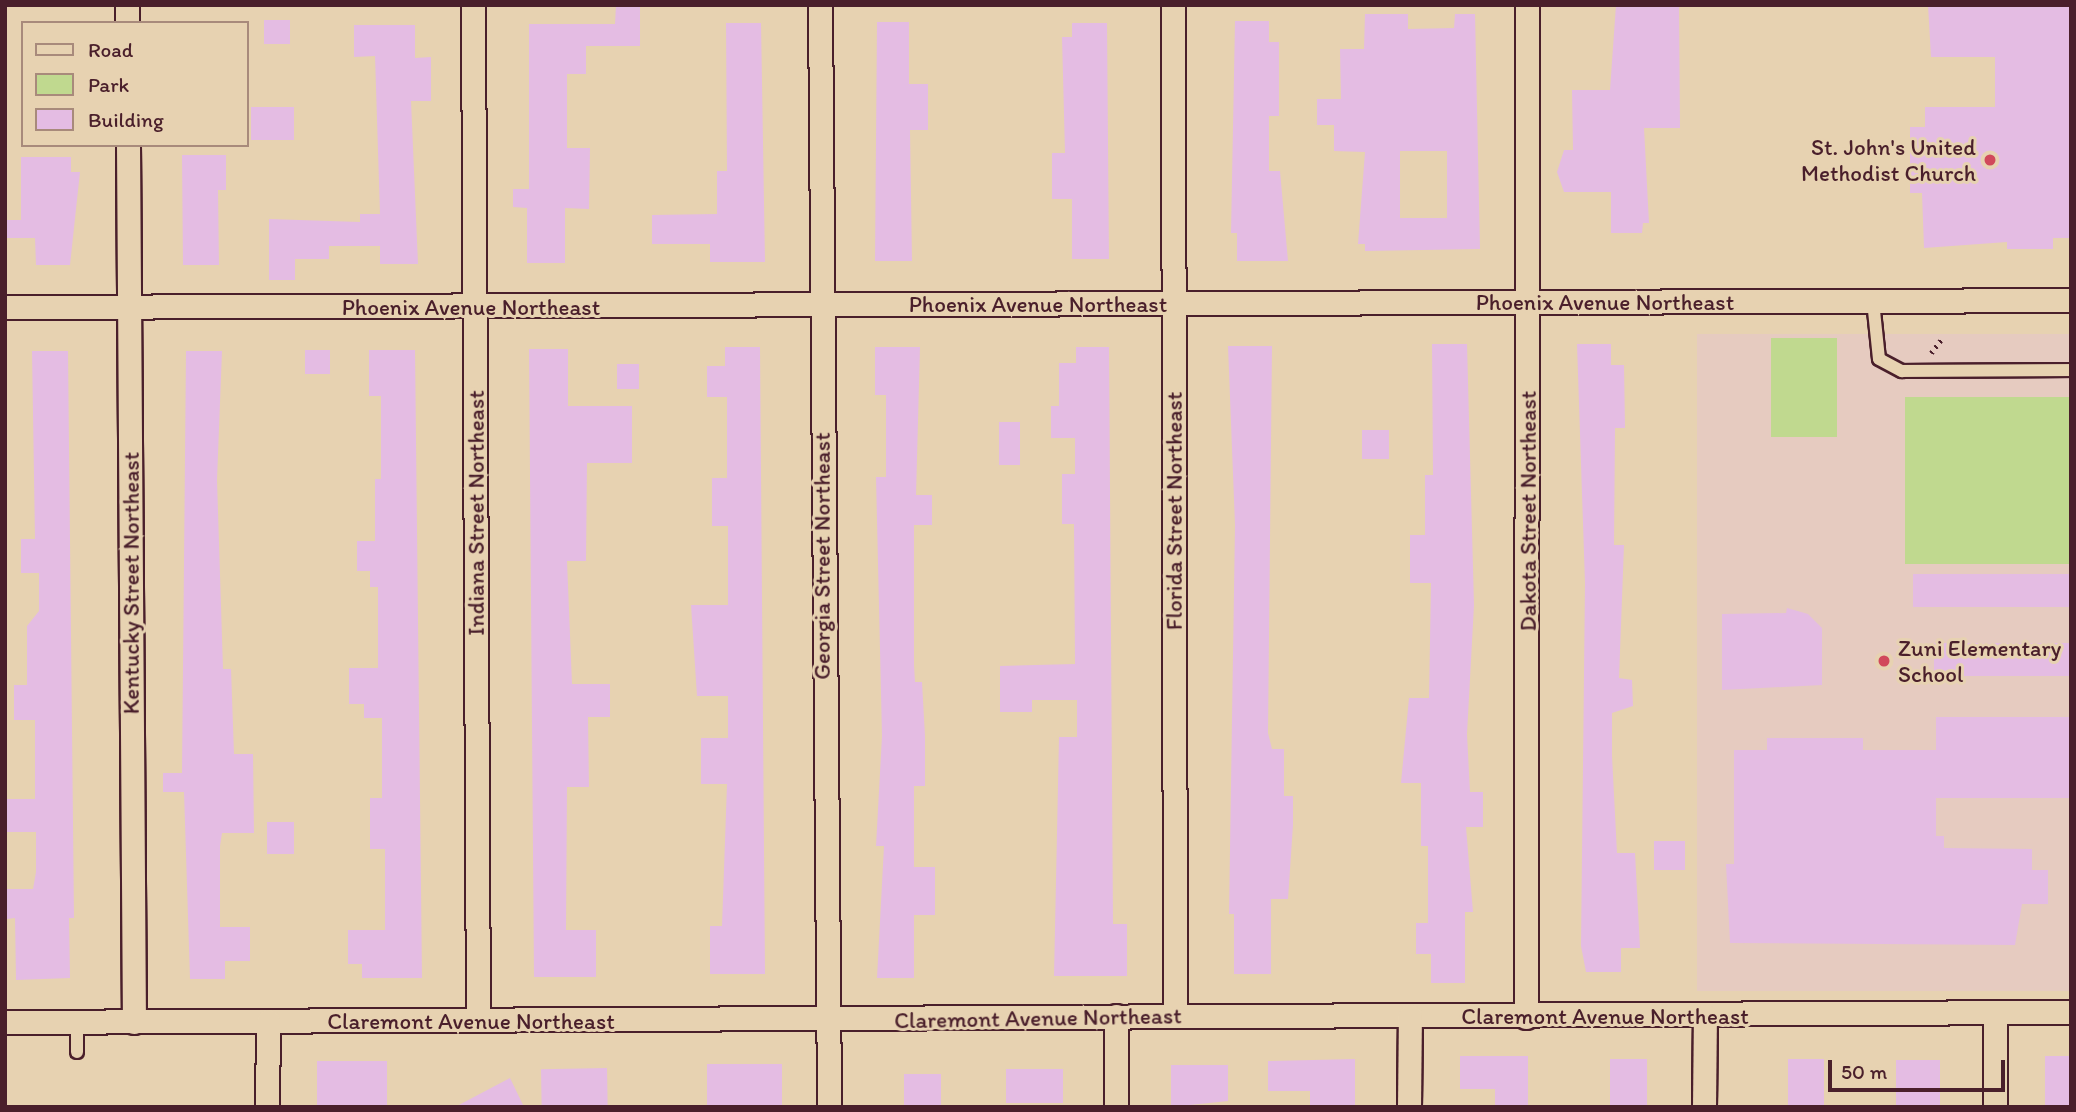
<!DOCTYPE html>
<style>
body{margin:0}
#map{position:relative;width:2076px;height:1112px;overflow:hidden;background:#e7d2b1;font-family:Itim,sans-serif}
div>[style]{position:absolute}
.built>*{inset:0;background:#e6cbc0;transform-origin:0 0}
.green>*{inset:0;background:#c0d98f;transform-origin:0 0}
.building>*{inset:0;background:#e4bce3;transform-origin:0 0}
.path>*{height:4.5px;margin-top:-2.25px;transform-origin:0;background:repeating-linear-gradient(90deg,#4a1f2b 0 2px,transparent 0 7px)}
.roads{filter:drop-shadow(2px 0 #4a1f2b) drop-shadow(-2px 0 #4a1f2b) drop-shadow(0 2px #4a1f2b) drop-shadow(0 -2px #4a1f2b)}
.lane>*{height:12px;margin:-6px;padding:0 6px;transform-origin:6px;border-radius:6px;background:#e7d2b1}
.street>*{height:23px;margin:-11.5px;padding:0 11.5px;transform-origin:11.5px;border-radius:11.5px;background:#e7d2b1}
.dots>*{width:19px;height:19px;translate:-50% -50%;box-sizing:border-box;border:4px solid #e7d2b1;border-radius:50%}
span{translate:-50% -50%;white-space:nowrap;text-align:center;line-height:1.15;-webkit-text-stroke:6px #e7d2b1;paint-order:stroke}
.poi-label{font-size:23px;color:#4a1f2b}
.right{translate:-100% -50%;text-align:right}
.left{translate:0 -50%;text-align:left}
.street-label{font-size:23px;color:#4a1f2b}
.frame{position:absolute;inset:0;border:7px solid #4a1f2b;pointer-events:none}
.legend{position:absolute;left:21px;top:21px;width:228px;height:126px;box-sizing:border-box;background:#e7d2b1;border:2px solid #a88a7b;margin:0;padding:9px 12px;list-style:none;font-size:21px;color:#4a1f2b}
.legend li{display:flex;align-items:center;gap:14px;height:35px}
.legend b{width:35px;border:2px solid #a88a7b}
.scale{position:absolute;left:1828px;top:1060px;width:177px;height:32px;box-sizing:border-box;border:4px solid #4a1f2b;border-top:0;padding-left:9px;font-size:21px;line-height:24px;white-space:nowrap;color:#4a1f2b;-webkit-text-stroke:5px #e7d2b1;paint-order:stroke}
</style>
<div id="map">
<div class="built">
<div style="left:1697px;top:334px;width:374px;height:657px"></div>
</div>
<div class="green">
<div style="left:1771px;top:338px;width:66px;height:99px"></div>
<div style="left:2071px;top:397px;width:167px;height:166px;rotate:90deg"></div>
</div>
<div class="building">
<div style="clip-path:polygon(616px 5px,640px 5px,640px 46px,586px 46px,586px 74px,567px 74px,567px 148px,590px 148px,589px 209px,565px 208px,565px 263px,527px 263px,527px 208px,513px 207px,513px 189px,529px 189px,529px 24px,615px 24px)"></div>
<div style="clip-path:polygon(1616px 5px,1679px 5px,1680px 128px,1644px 128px,1649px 223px,1643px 223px,1642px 233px,1611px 233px,1611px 192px,1564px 192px,1557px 172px,1564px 150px,1573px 150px,1572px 90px,1610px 90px)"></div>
<div style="clip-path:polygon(1928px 5px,2071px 5px,2071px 238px,2053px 238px,2053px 249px,2007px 249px,2007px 242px,1924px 248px,1922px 193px,1910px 193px,1910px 127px,1925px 127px,1925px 107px,1995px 107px,1995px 57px,1931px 57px)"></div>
<div style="clip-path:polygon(evenodd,1365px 14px,1408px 14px,1408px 29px,1454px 28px,1455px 14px,1475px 14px,1480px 249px,1365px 251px,1365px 244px,1358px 244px,1365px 152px,1334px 151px,1334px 125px,1317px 125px,1317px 99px,1341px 99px,1340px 49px,1364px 49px,1365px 14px,1400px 151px,1447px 151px,1447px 218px,1400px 218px,1400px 151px)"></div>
<div style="left:264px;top:20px;width:26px;height:24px"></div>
<div style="clip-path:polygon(1235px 21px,1269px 21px,1269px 42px,1279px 42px,1279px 116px,1269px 116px,1269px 171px,1280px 171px,1288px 261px,1237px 261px,1237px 233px,1231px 233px)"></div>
<div style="clip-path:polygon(877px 22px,909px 22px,909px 84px,928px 84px,928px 130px,910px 130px,912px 261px,875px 261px)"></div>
<div style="clip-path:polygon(726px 23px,761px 23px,765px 262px,710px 262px,710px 244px,652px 244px,652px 215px,717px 214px,717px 171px,727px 171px)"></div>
<div style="clip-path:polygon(1072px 23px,1107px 23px,1109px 259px,1072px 259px,1072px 199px,1052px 199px,1052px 153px,1065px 153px,1062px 37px,1072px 37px)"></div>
<div style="clip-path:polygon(354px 25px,415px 25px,415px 58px,431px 57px,431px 101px,411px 101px,418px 264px,380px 264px,380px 246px,329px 246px,329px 259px,295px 259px,295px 280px,269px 280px,269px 219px,360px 222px,360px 214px,380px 214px,375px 56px,354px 57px)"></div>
<div style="left:251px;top:107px;width:43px;height:33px"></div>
<div style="clip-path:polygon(182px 155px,226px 155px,226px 190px,218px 190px,219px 265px,183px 265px)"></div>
<div style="clip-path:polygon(21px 157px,71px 157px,71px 172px,80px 172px,70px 265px,36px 265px,35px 238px,5px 238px,5px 220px,21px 220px)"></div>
<div style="clip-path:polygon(1432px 344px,1467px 344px,1474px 605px,1467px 734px,1470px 792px,1483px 792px,1483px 827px,1466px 827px,1473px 912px,1465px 912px,1465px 983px,1431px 983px,1431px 954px,1416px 954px,1416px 923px,1428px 923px,1428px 846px,1421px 846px,1421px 783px,1401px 783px,1409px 698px,1429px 698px,1431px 583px,1410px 583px,1410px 535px,1425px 535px,1425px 475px,1433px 475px)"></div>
<div style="clip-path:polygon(1577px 344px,1611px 344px,1611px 365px,1624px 365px,1625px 428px,1615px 428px,1614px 545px,1624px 545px,1619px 678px,1632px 680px,1633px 706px,1612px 713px,1612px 756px,1617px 853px,1635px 853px,1640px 948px,1621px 948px,1621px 972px,1586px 972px,1581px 946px,1585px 583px)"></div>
<div style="clip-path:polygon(1228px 346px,1272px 346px,1268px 733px,1272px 749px,1284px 749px,1284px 796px,1293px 796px,1293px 825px,1288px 899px,1271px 899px,1271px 974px,1234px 974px,1234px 914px,1229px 914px,1235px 525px)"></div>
<div style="clip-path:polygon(725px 347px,760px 347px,765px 974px,710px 974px,710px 926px,722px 926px,727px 784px,701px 784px,701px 738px,728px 738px,728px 696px,697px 696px,691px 605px,728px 605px,728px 526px,712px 526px,712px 478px,727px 478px,727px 397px,707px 397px,707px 366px,725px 366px)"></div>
<div style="clip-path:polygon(875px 347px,920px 347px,916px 495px,932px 495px,932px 525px,914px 525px,914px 665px,915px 682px,922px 682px,925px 736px,925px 786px,914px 786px,914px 867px,935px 867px,935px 915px,914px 915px,914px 978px,877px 978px,884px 846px,876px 846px,882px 736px,876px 477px,886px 477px,886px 395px,875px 395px)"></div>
<div style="clip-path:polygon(1076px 347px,1109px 347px,1113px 924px,1127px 924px,1127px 976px,1054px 976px,1059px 737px,1077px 737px,1077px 700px,1032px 700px,1032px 712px,1000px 712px,1000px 666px,1075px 664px,1074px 524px,1062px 524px,1062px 474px,1075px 474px,1075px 438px,1051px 438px,1051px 406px,1059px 406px,1059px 363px,1076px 363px)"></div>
<div style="clip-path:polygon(529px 349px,568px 349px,568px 406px,632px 406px,632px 463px,587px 463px,586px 561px,567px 561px,572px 684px,610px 684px,610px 717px,588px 717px,589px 787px,567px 787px,566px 930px,596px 930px,596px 977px,534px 977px)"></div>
<div style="left:305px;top:350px;width:25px;height:24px"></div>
<div style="clip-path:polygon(369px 350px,415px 350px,422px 978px,362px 978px,362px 964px,348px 964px,348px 930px,385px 930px,385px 849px,370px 849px,370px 798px,382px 798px,382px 718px,364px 718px,364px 704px,349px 704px,349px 668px,378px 668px,378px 587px,370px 587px,370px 571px,357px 571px,357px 541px,375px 541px,375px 479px,381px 479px,381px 396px,369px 396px)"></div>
<div style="clip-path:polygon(32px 351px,68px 351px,74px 918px,69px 918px,70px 978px,16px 980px,15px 918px,7px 919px,6px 889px,33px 889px,36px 872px,36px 832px,5px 832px,5px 799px,35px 799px,35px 720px,14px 720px,14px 685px,27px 685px,27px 626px,39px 611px,39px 573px,21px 573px,21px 539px,35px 539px)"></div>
<div style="clip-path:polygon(186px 351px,222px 351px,217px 480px,223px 669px,231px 669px,234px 754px,253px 754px,254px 833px,222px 833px,220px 846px,220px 927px,250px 927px,250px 961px,225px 961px,225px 979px,190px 979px,184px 792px,163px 792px,163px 773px,182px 773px)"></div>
<div style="left:617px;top:364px;width:22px;height:25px"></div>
<div style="left:999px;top:422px;width:21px;height:43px"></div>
<div style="left:1362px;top:430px;width:27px;height:29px"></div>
<div style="left:1913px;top:574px;width:158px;height:33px"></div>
<div style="clip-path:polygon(1787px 608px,1808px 614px,1822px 628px,1822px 685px,1722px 690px,1722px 614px,1786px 613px)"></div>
<div style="left:2071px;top:643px;width:33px;height:137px;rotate:90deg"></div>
<div style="clip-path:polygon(1936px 717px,2071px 717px,2071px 798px,1936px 798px,1936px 836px,1944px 836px,1944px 848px,2032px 849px,2032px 870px,2048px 870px,2048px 904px,2022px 904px,2015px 945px,1730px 943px,1726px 864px,1734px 864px,1734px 750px,1767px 750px,1767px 738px,1863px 738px,1863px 750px,1936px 750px)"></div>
<div style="left:267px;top:822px;width:27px;height:32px"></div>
<div style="left:1654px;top:841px;width:31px;height:29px"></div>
<div style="clip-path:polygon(1460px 1056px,1528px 1056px,1528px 1107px,1495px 1107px,1495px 1089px,1460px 1089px)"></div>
<div style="left:2045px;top:1056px;width:26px;height:51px"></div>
<div style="clip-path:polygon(1355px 1059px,1355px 1107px,1310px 1107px,1310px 1091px,1268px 1091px,1268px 1061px)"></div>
<div style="left:1610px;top:1059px;width:37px;height:48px"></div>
<div style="left:1788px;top:1059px;width:36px;height:48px"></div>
<div style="left:1896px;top:1060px;width:44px;height:47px"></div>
<div style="left:317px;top:1061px;width:70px;height:46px"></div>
<div style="left:707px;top:1064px;width:75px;height:43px"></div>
<div style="clip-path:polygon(1171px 1065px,1228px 1065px,1228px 1101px,1171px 1107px)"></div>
<div style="left:607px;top:1068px;width:39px;height:66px;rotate:89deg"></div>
<div style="left:1006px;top:1069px;width:57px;height:34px"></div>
<div style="left:904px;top:1074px;width:37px;height:33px"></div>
<div style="clip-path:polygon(510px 1078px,524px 1107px,455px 1107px)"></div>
</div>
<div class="path">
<div style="left:1931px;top:353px;width:20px;rotate:-53deg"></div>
</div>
<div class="roads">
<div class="lane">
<div style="left:1873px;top:301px;width:58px;rotate:84.1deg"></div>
<div style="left:1879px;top:359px;width:26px;rotate:28deg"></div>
<div style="left:1902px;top:371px;width:169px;rotate:-0.3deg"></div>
<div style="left:77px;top:1022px;width:30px;rotate:90deg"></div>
</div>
<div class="street">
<div style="left:127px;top:5px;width:18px;rotate:90deg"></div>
<div style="left:473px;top:5px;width:1015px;rotate:89.72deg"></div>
<div style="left:820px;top:5px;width:1102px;rotate:89.53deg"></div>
<div style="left:1173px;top:5px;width:1011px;rotate:89.89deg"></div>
<div style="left:128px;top:145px;width:877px;rotate:89.61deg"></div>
<div style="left:5px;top:307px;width:2066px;rotate:-0.19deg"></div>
<div style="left:1116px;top:1016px;width:91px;rotate:90deg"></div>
<div style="left:1526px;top:1017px;width:1012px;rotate:-89.94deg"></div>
<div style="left:5px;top:1022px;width:2066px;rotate:-0.28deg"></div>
<div style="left:267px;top:1107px;width:86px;rotate:-89.3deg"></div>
<div style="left:1409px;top:1107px;width:91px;rotate:-89.4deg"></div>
<div style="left:1704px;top:1107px;width:91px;rotate:-89.4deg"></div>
<div style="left:1995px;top:1107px;width:94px;rotate:-90deg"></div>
</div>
</div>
<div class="dots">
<div style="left:1990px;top:160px;background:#d1495b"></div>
<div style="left:1884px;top:661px;background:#d1495b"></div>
</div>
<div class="poi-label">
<span class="right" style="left:1976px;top:160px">St. John's United<br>Methodist Church</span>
<span class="left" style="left:1898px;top:661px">Zuni Elementary<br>School</span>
</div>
<div class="street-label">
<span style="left:1605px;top:302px">Phoenix Avenue Northeast</span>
<span style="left:1038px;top:304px">Phoenix Avenue Northeast</span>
<span style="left:471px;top:307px">Phoenix Avenue Northeast</span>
<span style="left:1174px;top:511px;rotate:-90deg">Florida Street Northeast</span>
<span style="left:1528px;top:511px;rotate:-90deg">Dakota Street Northeast</span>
<span style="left:476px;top:513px;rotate:-90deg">Indiana Street Northeast</span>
<span style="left:822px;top:556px;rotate:-90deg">Georgia Street Northeast</span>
<span style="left:131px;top:583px;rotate:-90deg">Kentucky Street Northeast</span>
<span style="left:1605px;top:1016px">Claremont Avenue Northeast</span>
<span style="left:1038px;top:1018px;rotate:-1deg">Claremont Avenue Northeast</span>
<span style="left:471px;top:1021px">Claremont Avenue Northeast</span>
</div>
<div class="frame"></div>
<ul class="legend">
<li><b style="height:9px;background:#e7d2b1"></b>Road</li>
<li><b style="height:19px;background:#c0d98f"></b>Park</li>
<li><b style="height:19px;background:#e4bce3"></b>Building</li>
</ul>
<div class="scale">50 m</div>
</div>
